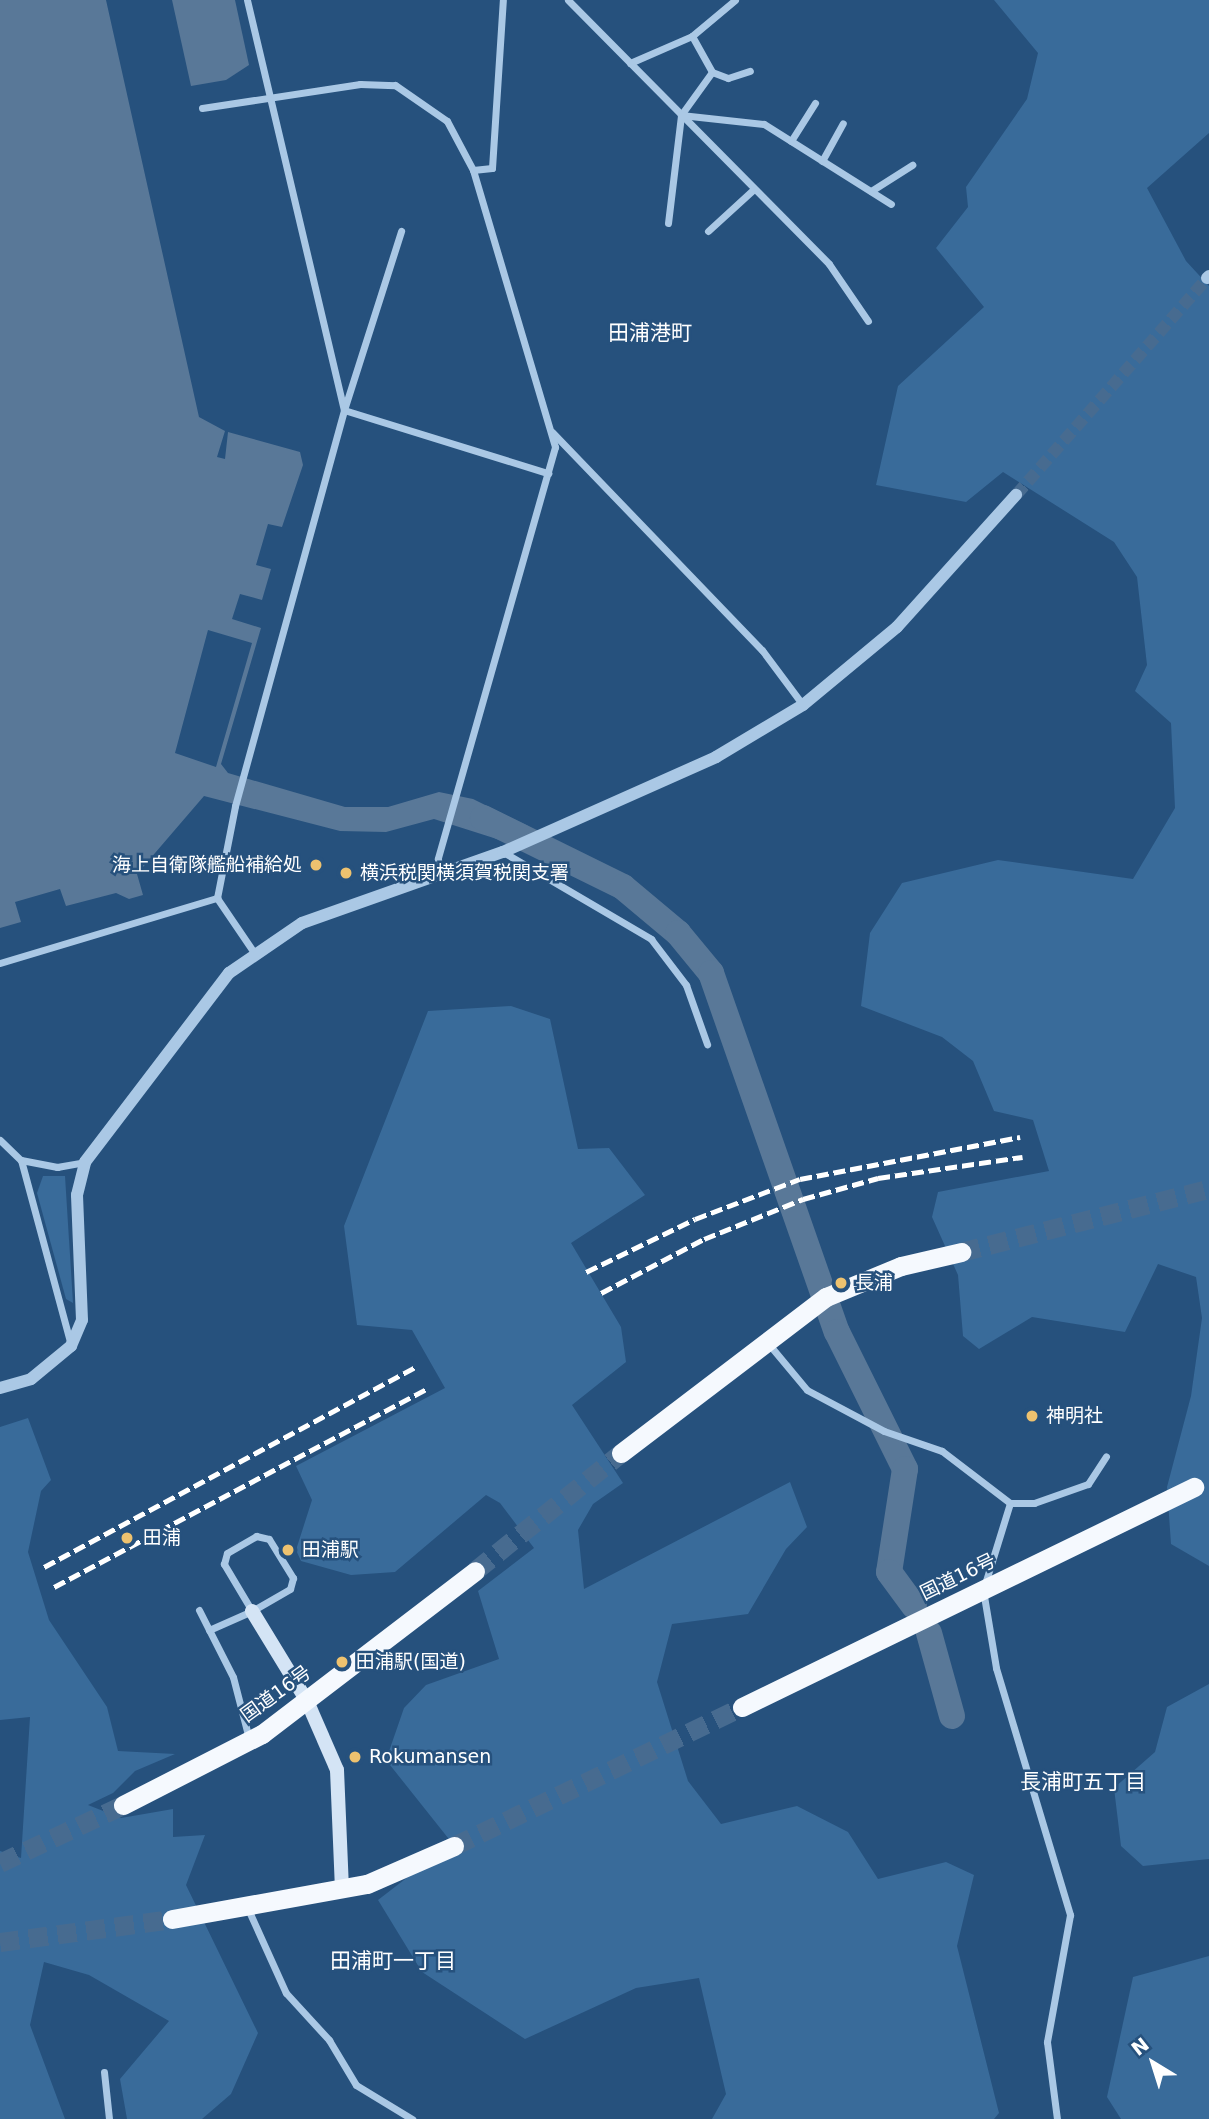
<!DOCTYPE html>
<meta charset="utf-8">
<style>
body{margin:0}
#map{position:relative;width:1209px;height:2119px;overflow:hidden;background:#26517d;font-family:"DejaVu Sans","Noto Sans JP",sans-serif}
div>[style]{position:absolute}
.green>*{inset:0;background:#396b9a}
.water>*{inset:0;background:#597898}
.river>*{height:26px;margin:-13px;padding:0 13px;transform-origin:13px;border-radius:13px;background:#597898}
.tertiary-tunnel>*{height:12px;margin-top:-6px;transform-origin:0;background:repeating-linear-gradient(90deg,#476b90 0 12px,transparent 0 18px)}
.trunk-tunnel>*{height:19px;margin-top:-9.5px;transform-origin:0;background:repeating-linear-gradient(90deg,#476b90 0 19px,transparent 0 29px)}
.minor>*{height:7px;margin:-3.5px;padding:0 3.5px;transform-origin:3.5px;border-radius:3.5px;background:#aac8e5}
.tertiary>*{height:12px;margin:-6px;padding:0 6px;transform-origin:6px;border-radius:6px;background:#aac8e5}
.secondary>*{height:14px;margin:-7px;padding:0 7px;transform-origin:7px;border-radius:7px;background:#d4e4f5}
.trunk>*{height:19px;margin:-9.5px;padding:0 9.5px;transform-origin:9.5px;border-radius:9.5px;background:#f5f9fe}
.rail>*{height:4.5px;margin-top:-2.25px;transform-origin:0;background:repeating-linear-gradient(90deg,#fff 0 12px,transparent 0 17px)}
.dots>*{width:19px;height:19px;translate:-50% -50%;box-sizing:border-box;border:4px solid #26517d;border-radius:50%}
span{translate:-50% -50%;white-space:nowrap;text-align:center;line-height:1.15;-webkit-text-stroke:5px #26517d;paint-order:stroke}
.poi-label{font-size:19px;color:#fff}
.right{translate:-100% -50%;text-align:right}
.left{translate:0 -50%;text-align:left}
.street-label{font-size:19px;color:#fff}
.neighbourhood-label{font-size:21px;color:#fff}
.north{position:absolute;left:1118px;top:2028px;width:70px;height:70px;-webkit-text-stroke:5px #26517d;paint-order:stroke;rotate:322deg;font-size:19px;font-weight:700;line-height:28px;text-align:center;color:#fff}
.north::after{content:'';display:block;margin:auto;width:24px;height:32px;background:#fff;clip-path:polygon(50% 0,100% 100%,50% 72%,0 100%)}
</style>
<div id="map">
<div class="green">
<div style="clip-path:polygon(994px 0,1209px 0,1209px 133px,1147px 188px,1186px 261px,1209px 286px,1209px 1566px,1171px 1544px,1167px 1487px,1191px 1396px,1202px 1318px,1196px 1277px,1158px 1264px,1125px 1332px,1032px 1317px,979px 1349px,963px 1336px,958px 1275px,932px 1217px,938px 1192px,1049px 1171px,1033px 1120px,994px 1111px,973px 1061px,942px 1037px,861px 1006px,870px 933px,902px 883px,998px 860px,1133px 879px,1175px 808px,1171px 723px,1135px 691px,1147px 665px,1137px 577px,1114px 542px,1003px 472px,966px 502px,876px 485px,898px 386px,984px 307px,936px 248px,968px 207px,966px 187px,1027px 99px,1038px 53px)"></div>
<div style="clip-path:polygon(511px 1006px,550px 1019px,578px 1149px,609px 1148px,645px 1195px,571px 1243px,621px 1327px,626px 1362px,572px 1405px,623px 1483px,593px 1504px,578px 1530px,584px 1589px,790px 1482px,807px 1527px,786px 1549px,748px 1614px,672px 1624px,657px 1682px,688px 1781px,721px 1824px,797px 1806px,848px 1832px,878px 1879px,946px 1862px,974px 1875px,957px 1946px,999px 2113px,994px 2119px,712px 2119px,726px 2094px,699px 1978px,636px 1988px,525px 2039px,422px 1972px,378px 1900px,452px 1843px,386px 1760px,404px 1708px,426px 1685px,499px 1659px,478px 1591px,534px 1548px,500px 1503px,486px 1495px,395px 1572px,351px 1575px,301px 1561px,296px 1550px,312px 1500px,296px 1466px,445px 1388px,412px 1330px,357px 1325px,344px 1226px,428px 1011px)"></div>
<div style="clip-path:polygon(43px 1176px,65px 1176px,73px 1303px,66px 1299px,37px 1193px)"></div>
<div style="clip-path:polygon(28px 1418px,51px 1480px,41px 1491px,28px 1552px,49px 1620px,107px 1707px,118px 1751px,175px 1754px,135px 1771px,113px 1793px,88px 1805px,121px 1818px,173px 1809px,173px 1837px,205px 1835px,186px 1885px,258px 2033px,231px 2094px,202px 2119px,127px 2119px,120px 2079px,169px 2021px,89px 1975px,44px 1962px,30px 2025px,65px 2119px,0 2119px,0 1851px,21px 1858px,30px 1717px,0 1720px,0 1427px)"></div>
<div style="clip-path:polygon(1209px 1684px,1209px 1859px,1143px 1866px,1121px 1846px,1114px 1788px,1155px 1752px,1167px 1707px)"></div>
<div style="clip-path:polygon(1209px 1956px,1209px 2119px,1121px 2119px,1107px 2097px,1133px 1977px)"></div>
</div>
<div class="water">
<div style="clip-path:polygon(evenodd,0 0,106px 0,199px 417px,225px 431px,217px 457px,225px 459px,228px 432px,300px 452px,303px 465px,282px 527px,268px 524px,256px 565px,271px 569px,262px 600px,240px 594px,232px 619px,261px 628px,221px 764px,228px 773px,345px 807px,388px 807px,439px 792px,473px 799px,528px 826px,500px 840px,434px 819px,386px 832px,340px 831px,204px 796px,137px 874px,143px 895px,129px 899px,116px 893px,66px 906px,60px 889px,15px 902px,21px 922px,0 928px,0 0,208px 630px,252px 643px,216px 767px,175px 753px,208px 630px)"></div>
<div style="clip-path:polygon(172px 0,235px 0,249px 65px,226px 80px,191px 86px)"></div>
</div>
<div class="river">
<div style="left:483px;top:818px;width:156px;rotate:26.2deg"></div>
<div style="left:623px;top:887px;width:72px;rotate:39.9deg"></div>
<div style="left:678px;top:933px;width:52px;rotate:50.5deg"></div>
<div style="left:711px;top:973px;width:380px;rotate:70.7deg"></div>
<div style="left:837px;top:1332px;width:153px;rotate:63.6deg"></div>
<div style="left:905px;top:1469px;width:104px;rotate:98.8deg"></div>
<div style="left:889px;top:1572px;width:42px;rotate:53.7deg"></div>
<div style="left:929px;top:1633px;width:86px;rotate:74.5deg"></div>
</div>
<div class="tertiary-tunnel">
<div style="left:1016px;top:495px;width:289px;rotate:-48.6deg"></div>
</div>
<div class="trunk-tunnel">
<div style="left:961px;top:1252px;width:256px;rotate:-14.3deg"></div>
<div style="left:475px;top:1571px;width:188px;rotate:-38.9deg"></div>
<div style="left:454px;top:1846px;width:320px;rotate:-25.8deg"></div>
<div style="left:0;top:1863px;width:136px;rotate:-25.2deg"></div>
<div style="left:0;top:1942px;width:174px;rotate:-7.6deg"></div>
</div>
<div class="minor">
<div style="left:247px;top:0;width:421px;rotate:76.7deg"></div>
<div style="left:344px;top:410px;width:214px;rotate:17.2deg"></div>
<div style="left:568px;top:0;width:371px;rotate:45.3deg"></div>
<div style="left:829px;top:264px;width:69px;rotate:55.6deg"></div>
<div style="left:692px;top:36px;width:41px;rotate:60.9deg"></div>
<div style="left:712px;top:72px;width:17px;rotate:21deg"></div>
<div style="left:728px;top:78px;width:23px;rotate:-18deg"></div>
<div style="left:630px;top:63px;width:68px;rotate:-23.5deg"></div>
<div style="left:692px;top:36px;width:56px;rotate:-39.9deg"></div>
<div style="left:202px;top:108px;width:160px;rotate:-8.6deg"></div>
<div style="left:360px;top:84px;width:35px;rotate:2deg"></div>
<div style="left:395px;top:85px;width:63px;rotate:34.7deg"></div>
<div style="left:447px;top:121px;width:55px;rotate:62deg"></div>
<div style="left:473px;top:170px;width:289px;rotate:73.5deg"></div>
<div style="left:555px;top:447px;width:428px;rotate:105.9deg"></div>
<div style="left:438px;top:859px;width:17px;rotate:83deg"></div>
<div style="left:681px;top:115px;width:53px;rotate:-54.2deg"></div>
<div style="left:791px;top:141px;width:45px;rotate:-57.7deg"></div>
<div style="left:822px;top:161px;width:43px;rotate:-61.1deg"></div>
<div style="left:473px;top:170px;width:19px;rotate:-6deg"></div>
<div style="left:492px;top:168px;width:168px;rotate:-86.3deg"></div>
<div style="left:871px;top:191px;width:49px;rotate:-32.4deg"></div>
<div style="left:668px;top:223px;width:109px;rotate:-83.1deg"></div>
<div style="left:681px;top:115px;width:83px;rotate:6.2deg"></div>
<div style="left:764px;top:124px;width:150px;rotate:32.2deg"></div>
<div style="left:708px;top:231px;width:62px;rotate:-42.4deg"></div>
<div style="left:552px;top:432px;width:303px;rotate:46.1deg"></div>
<div style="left:762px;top:650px;width:69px;rotate:53.3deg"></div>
<div style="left:503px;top:852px;width:172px;rotate:30.4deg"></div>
<div style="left:651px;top:939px;width:58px;rotate:52.7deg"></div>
<div style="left:686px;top:985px;width:63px;rotate:70.4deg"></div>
<div style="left:255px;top:954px;width:68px;rotate:-124.2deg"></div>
<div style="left:217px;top:898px;width:94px;rotate:-78.9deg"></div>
<div style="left:235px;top:806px;width:411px;rotate:-74.6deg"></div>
<div style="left:344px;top:410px;width:188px;rotate:-72.3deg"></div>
<div style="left:0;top:963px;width:227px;rotate:-16.7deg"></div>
<div style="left:0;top:1140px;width:29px;rotate:44deg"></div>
<div style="left:21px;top:1160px;width:37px;rotate:11deg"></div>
<div style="left:57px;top:1167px;width:28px;rotate:-10deg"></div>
<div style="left:21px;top:1160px;width:192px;rotate:74.9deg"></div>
<div style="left:767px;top:1342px;width:62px;rotate:50.2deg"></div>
<div style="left:807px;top:1390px;width:87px;rotate:28deg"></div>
<div style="left:884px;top:1431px;width:61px;rotate:19deg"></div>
<div style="left:942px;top:1451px;width:86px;rotate:37.4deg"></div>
<div style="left:1010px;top:1503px;width:24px"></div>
<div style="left:1034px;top:1503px;width:57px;rotate:-19.4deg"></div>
<div style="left:1088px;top:1484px;width:33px;rotate:-57deg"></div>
<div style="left:1010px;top:1503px;width:91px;rotate:107.2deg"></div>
<div style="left:983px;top:1590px;width:79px;rotate:80.5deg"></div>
<div style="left:996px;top:1668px;width:258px;rotate:73.3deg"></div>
<div style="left:1070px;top:1915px;width:129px;rotate:100.3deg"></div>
<div style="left:1047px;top:2042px;width:78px;rotate:82.6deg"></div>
<div style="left:256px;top:1536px;width:13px;rotate:13deg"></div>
<div style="left:269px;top:1539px;width:46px;rotate:58.4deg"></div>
<div style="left:293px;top:1578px;width:11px;rotate:105deg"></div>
<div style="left:290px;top:1589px;width:44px;rotate:149.9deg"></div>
<div style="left:252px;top:1611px;width:55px;rotate:-120.8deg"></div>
<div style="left:224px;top:1564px;width:11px;rotate:-75deg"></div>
<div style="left:227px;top:1553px;width:34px;rotate:-30deg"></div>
<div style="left:199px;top:1610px;width:75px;rotate:63.1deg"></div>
<div style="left:233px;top:1677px;width:64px;rotate:75.5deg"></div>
<div style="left:209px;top:1630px;width:47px;rotate:-23.8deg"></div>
<div style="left:248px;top:1909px;width:92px;rotate:65.7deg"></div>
<div style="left:286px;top:1993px;width:64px;rotate:47.5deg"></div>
<div style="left:329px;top:2040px;width:52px;rotate:59deg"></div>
<div style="left:356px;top:2085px;width:66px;rotate:31.3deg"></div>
<div style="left:104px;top:2072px;width:47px;rotate:83.9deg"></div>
</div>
<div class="tertiary">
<div style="left:1207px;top:278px;width:3px;rotate:-45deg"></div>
<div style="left:0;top:1388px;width:32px;rotate:-16deg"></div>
<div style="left:31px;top:1379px;width:52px;rotate:-39.5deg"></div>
<div style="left:71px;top:1346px;width:28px;rotate:-67deg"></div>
<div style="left:82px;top:1320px;width:125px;rotate:-92.3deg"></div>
<div style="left:77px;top:1195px;width:34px;rotate:-76deg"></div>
<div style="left:85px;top:1162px;width:238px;rotate:-52.7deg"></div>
<div style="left:229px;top:973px;width:88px;rotate:-34.4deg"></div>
<div style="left:302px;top:923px;width:213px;rotate:-19.5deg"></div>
<div style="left:503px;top:852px;width:233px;rotate:-24deg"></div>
<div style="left:716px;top:757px;width:101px;rotate:-30.9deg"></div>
<div style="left:803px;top:705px;width:122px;rotate:-39.7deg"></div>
<div style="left:897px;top:627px;width:178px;rotate:-48deg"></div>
</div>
<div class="secondary">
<div style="left:252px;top:1611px;width:105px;rotate:58.6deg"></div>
<div style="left:307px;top:1701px;width:75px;rotate:66.5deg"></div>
<div style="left:337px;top:1770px;width:121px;rotate:87.6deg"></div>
</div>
<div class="trunk">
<div style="left:621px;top:1453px;width:258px;rotate:-37.3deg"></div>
<div style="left:826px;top:1297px;width:81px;rotate:-22.5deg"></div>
<div style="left:901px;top:1266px;width:62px;rotate:-13.1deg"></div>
<div style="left:742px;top:1707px;width:503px;rotate:-25.95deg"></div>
<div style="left:123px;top:1805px;width:156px;rotate:-27.1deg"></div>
<div style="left:262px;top:1734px;width:268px;rotate:-37.4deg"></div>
<div style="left:172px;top:1919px;width:198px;rotate:-10.2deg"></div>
<div style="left:367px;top:1884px;width:95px;rotate:-23.6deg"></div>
</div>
<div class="rail">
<div style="left:586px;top:1272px;width:121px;rotate:-25.9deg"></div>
<div style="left:695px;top:1219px;width:112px;rotate:-20.9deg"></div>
<div style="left:800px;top:1179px;width:224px;rotate:-10.8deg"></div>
<div style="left:601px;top:1293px;width:116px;rotate:-27.7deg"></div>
<div style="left:704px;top:1239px;width:107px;rotate:-22deg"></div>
<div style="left:803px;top:1199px;width:78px;rotate:-15.6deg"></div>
<div style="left:878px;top:1178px;width:146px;rotate:-8.3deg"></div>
<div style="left:44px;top:1567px;width:421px;rotate:-28.3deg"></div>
<div style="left:54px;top:1587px;width:422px;rotate:-28deg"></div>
</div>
<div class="dots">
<div style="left:316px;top:865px;background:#eec26f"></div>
<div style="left:346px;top:873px;background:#eec26f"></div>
<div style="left:841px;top:1283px;background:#eec26f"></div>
<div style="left:1032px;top:1416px;background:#eec26f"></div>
<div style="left:127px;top:1538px;background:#eec26f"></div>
<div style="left:288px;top:1550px;background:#eec26f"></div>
<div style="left:342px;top:1662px;background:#eec26f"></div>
<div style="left:355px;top:1757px;background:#eec26f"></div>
</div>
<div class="poi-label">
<span class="right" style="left:302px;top:865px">海上自衛隊艦船補給処</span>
<span class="left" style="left:360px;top:873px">横浜税関横須賀税関支署</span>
<span class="left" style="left:855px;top:1283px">長浦</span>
<span class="left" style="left:1046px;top:1416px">神明社</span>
<span class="left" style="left:143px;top:1538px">田浦</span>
<span class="left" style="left:302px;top:1550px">田浦駅</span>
<span class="left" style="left:356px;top:1662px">田浦駅(国道)</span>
<span class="left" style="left:369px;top:1757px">Rokumansen</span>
</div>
<div class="street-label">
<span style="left:958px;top:1577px;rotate:-26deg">国道16号</span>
<span style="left:276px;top:1694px;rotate:-36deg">国道16号</span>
</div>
<div class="neighbourhood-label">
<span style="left:650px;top:333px">田浦港町</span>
<span style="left:1083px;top:1782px">長浦町五丁目</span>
<span style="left:393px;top:1961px">田浦町一丁目</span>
</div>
<div class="north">N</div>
</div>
